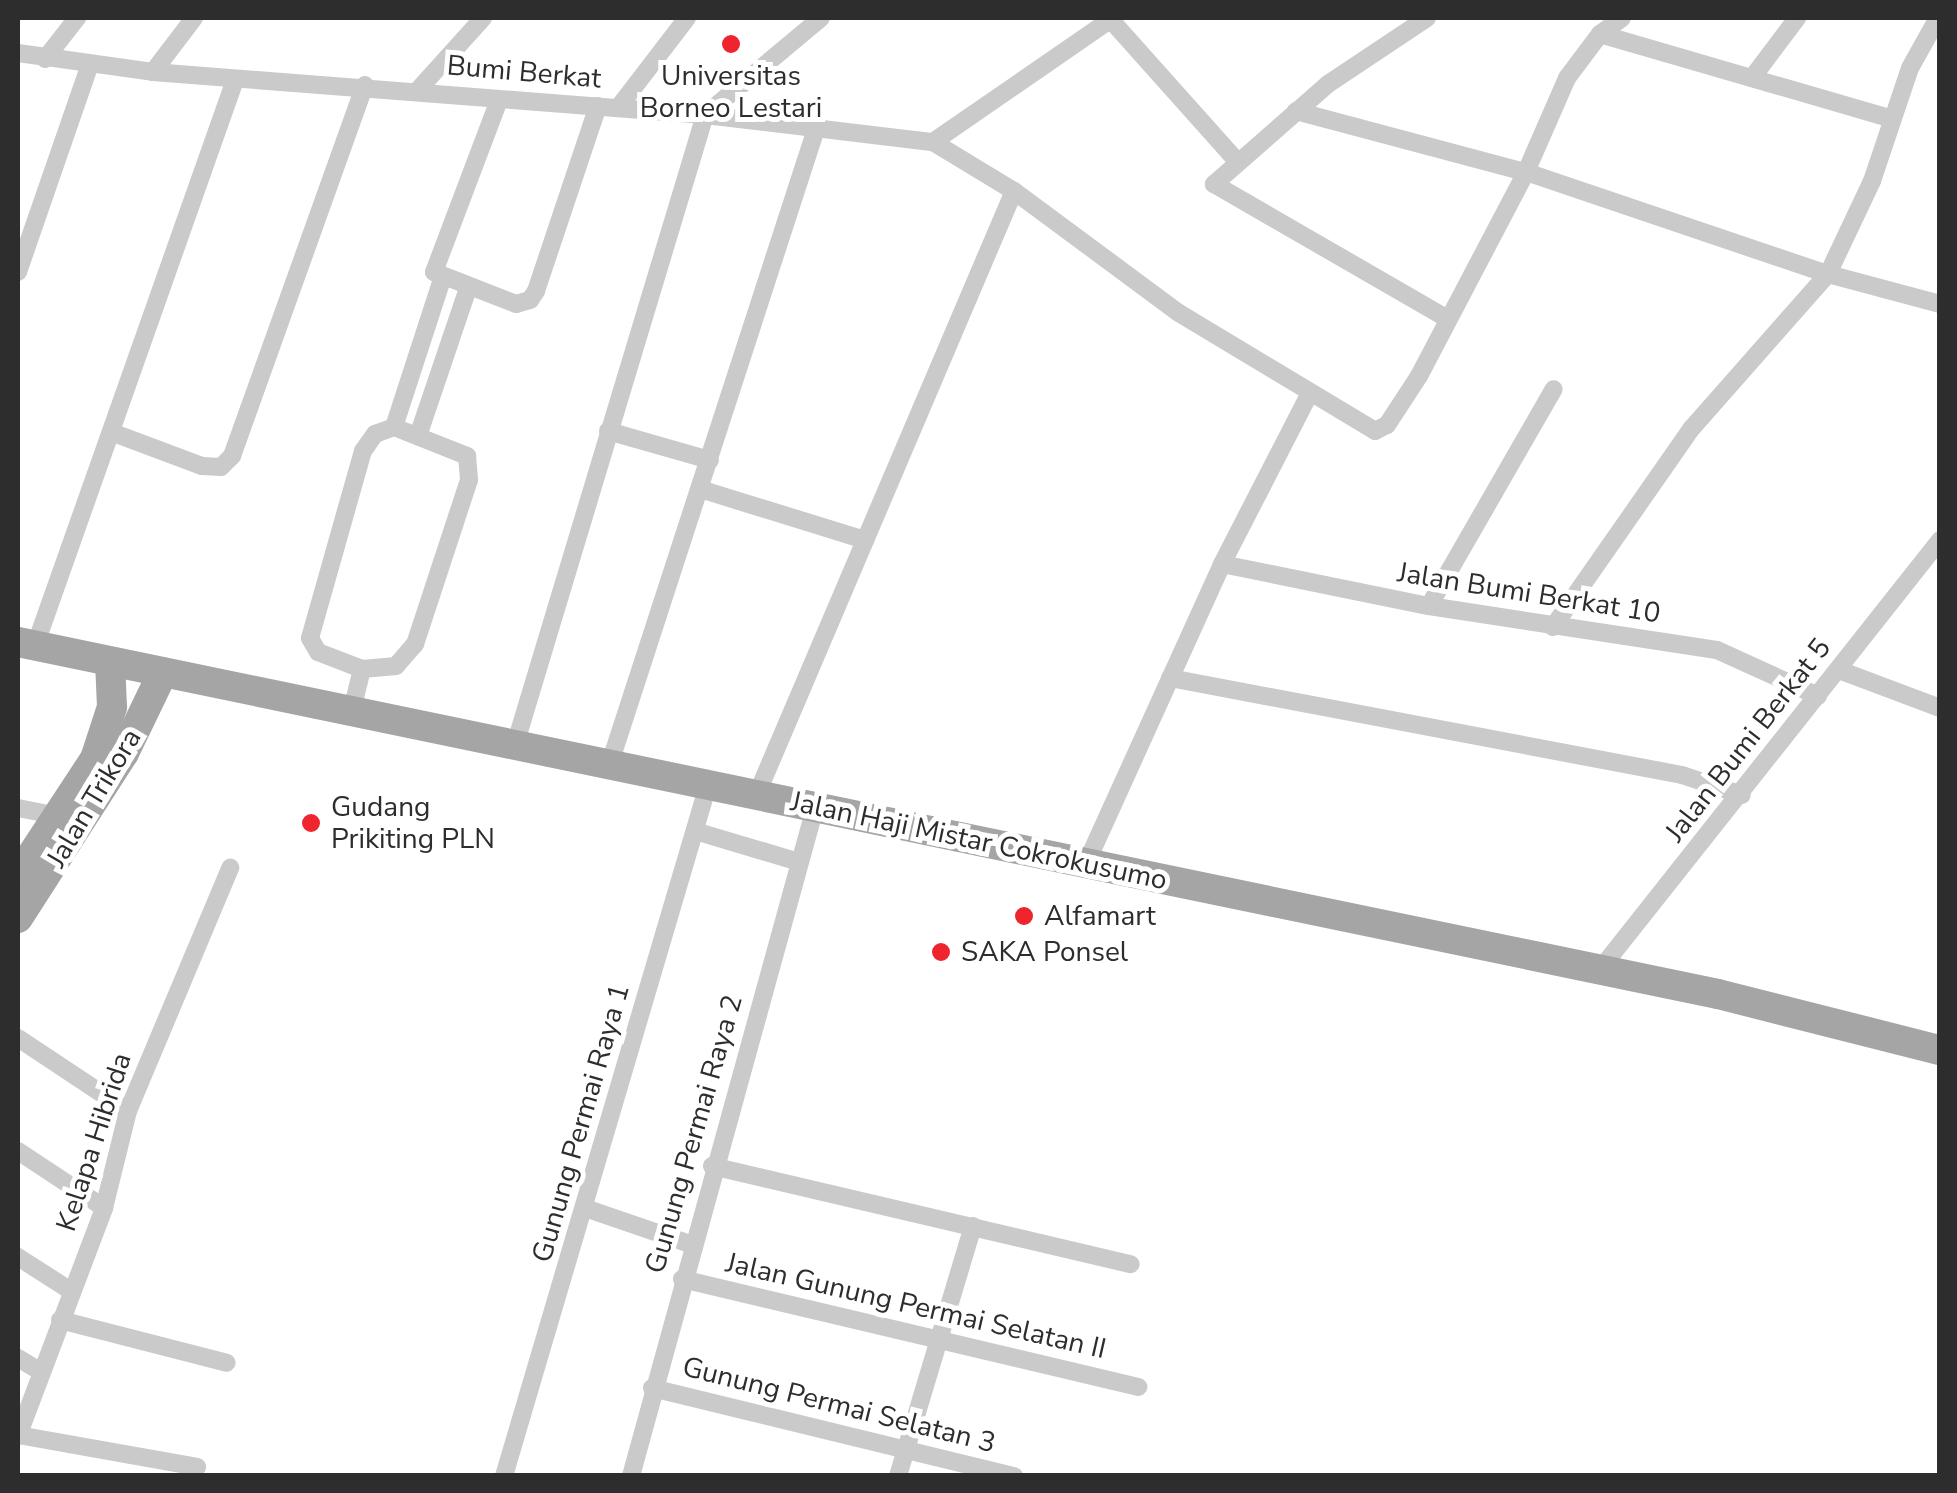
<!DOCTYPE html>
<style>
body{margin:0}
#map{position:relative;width:1957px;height:1493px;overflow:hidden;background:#fff;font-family:"Nunito Sans",sans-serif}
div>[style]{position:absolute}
.street>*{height:18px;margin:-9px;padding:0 9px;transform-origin:9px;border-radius:9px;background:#cacaca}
.primary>*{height:30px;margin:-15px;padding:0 15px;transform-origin:15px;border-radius:15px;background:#a5a5a5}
.dots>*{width:28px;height:28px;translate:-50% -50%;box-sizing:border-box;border:5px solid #fff;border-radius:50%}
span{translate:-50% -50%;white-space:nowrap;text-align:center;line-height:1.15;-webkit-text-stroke:10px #fff;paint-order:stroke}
.street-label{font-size:28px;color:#2d2d2d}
.poi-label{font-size:28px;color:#2d2d2d}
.left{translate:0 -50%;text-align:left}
.frame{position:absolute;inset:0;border:20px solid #2d2d2d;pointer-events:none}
</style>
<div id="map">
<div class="street">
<div style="left:1427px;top:18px;width:119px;rotate:146.3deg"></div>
<div style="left:1328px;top:84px;width:152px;rotate:138.7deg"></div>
<div style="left:1214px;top:184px;width:270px;rotate:30deg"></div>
<div style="left:1110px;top:19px;width:191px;rotate:48.2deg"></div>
<div style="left:1600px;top:34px;width:302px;rotate:16.2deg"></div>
<div style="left:18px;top:53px;width:136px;rotate:8deg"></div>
<div style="left:153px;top:72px;width:554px;rotate:4.45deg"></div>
<div style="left:705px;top:115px;width:230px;rotate:6.8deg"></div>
<div style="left:933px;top:142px;width:95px;rotate:31.2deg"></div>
<div style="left:1014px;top:191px;width:205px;rotate:36.5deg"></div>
<div style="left:1179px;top:313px;width:229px;rotate:31deg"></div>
<div style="left:1375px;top:431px;width:13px;rotate:-27deg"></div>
<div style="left:1387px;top:425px;width:59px;rotate:-56.9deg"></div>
<div style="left:1419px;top:376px;width:230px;rotate:-62.3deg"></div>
<div style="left:1526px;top:172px;width:103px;rotate:-66.4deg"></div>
<div style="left:1567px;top:78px;width:55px;rotate:-53.1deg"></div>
<div style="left:1600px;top:34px;width:27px;rotate:-36deg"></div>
<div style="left:45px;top:59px;width:52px;rotate:-52deg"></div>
<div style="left:153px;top:72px;width:68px;rotate:-52.8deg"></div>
<div style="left:1752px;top:78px;width:75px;rotate:-53.1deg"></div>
<div style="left:418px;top:90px;width:97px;rotate:-47.9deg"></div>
<div style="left:499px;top:100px;width:184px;rotate:110.7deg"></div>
<div style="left:434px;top:272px;width:88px;rotate:21.3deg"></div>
<div style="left:516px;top:304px;width:15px;rotate:-16deg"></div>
<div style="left:530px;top:300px;width:11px;rotate:-56deg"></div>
<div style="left:536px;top:291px;width:195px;rotate:-71.5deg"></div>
<div style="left:618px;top:108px;width:113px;rotate:-52.5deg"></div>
<div style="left:1296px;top:111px;width:238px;rotate:14.9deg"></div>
<div style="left:1526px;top:172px;width:319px;rotate:18.7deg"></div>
<div style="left:1828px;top:274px;width:116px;rotate:15deg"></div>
<div style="left:933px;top:142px;width:219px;rotate:-34.6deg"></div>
<div style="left:18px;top:272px;width:220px;rotate:-70.9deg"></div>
<div style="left:394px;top:427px;width:79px;rotate:21.7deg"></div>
<div style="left:467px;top:456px;width:24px;rotate:85deg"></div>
<div style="left:469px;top:480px;width:173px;rotate:108.2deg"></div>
<div style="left:415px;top:644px;width:29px;rotate:131deg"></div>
<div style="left:396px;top:666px;width:34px;rotate:175deg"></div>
<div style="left:362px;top:669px;width:47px;rotate:-158.9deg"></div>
<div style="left:318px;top:652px;width:16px;rotate:-120deg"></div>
<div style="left:310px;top:638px;width:194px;rotate:-74.2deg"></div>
<div style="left:363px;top:451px;width:21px;rotate:-55deg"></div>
<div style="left:375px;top:434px;width:20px;rotate:-20deg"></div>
<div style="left:394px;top:427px;width:156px;rotate:-72deg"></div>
<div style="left:608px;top:431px;width:106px;rotate:15.9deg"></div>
<div style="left:111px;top:432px;width:97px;rotate:20.5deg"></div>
<div style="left:202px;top:466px;width:19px;rotate:3deg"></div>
<div style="left:221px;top:467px;width:16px;rotate:-45deg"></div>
<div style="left:232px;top:456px;width:394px;rotate:-70.3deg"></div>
<div style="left:419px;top:433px;width:153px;rotate:-71.3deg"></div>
<div style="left:700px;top:489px;width:173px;rotate:17.2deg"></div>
<div style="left:1222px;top:564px;width:211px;rotate:11.5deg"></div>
<div style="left:1429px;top:606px;width:291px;rotate:8.7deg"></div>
<div style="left:1717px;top:650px;width:111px;rotate:24.5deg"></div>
<div style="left:1429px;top:606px;width:250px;rotate:-60.1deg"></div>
<div style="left:1553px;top:627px;width:243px;rotate:-55.1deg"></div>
<div style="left:1692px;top:428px;width:205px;rotate:-48.6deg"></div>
<div style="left:1828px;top:274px;width:103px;rotate:-64.7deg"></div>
<div style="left:1872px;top:181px;width:119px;rotate:-71.4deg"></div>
<div style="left:1910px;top:68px;width:57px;rotate:-60.8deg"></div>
<div style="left:35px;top:646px;width:600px;rotate:-70.54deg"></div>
<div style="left:1839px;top:670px;width:108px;rotate:20.6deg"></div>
<div style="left:1170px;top:678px;width:521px;rotate:10.73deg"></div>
<div style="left:1682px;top:775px;width:63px;rotate:18.4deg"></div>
<div style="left:352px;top:710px;width:42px;rotate:-76.3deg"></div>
<div style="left:515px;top:745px;width:658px;rotate:-73.22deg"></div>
<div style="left:705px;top:115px;width:151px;rotate:-39.9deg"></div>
<div style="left:610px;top:763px;width:670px;rotate:-72deg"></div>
<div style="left:757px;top:794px;width:655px;rotate:-66.92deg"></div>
<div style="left:18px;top:808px;width:41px;rotate:11.3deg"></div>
<div style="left:695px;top:831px;width:109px;rotate:16.6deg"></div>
<div style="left:1086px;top:864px;width:329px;rotate:-65.6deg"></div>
<div style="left:1222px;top:564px;width:190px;rotate:-62.8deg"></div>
<div style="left:1598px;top:972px;width:551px;rotate:-51.63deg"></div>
<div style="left:18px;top:1038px;width:132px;rotate:33.6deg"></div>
<div style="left:18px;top:1151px;width:103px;rotate:33.5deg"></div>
<div style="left:712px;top:1166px;width:430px;rotate:13.2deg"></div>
<div style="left:585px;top:1208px;width:111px;rotate:18.9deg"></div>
<div style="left:18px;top:1257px;width:63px;rotate:32.7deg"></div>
<div style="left:682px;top:1279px;width:469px;rotate:13.3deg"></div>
<div style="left:60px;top:1320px;width:172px;rotate:14.4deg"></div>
<div style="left:18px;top:1358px;width:27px;rotate:31deg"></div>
<div style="left:652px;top:1388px;width:373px;rotate:13.7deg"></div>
<div style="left:18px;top:1435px;width:182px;rotate:10.1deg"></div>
<div style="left:18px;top:1436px;width:244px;rotate:-69.3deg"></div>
<div style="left:104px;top:1208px;width:100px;rotate:-76.1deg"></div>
<div style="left:128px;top:1111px;width:264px;rotate:-67.2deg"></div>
<div style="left:504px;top:1476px;width:720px;rotate:-73.55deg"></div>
<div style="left:631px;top:1476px;width:693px;rotate:-74.6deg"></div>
<div style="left:898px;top:1476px;width:261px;rotate:-73.3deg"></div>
</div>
<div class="primary">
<div style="left:18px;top:642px;width:1736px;rotate:11.7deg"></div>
<div style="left:1718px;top:994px;width:229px;rotate:14.2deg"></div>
<div style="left:18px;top:876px;width:140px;rotate:-56.7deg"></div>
<div style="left:95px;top:759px;width:55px;rotate:-71.9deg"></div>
<div style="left:112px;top:707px;width:45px;rotate:-92.5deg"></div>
<div style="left:18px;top:918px;width:196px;rotate:-57.3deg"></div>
<div style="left:124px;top:753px;width:88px;rotate:-64.3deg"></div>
</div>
<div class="dots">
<div style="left:731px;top:44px;background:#ee242f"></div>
<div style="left:311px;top:823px;background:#ee242f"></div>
<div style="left:1024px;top:916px;background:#ee242f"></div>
<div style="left:941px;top:952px;background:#ee242f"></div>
</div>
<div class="street-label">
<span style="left:524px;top:72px;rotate:5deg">Bumi Berkat</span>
<span style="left:1529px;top:593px;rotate:9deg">Jalan Bumi Berkat 10</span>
<span style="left:1748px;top:740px;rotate:-52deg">Jalan Bumi Berkat 5</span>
<span style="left:94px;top:798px;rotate:-59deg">Jalan Trikora</span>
<span style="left:979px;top:841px;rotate:12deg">Jalan Haji Mistar Cokrokusumo</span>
<span style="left:581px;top:1123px;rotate:-74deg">Gunung Permai Raya 1</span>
<span style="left:694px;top:1134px;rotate:-74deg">Gunung Permai Raya 2</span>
<span style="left:94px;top:1142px;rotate:-72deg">Kelapa Hibrida</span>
<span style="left:916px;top:1306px;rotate:13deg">Jalan Gunung Permai Selatan II</span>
<span style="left:839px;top:1405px;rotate:14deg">Gunung Permai Selatan 3</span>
</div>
<div class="poi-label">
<span style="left:731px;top:92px">Universitas<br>Borneo Lestari</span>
<span class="left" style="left:331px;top:823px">Gudang<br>Prikiting PLN</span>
<span class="left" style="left:1044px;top:916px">Alfamart</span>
<span class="left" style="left:961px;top:952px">SAKA Ponsel</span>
</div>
<div class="frame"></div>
</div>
